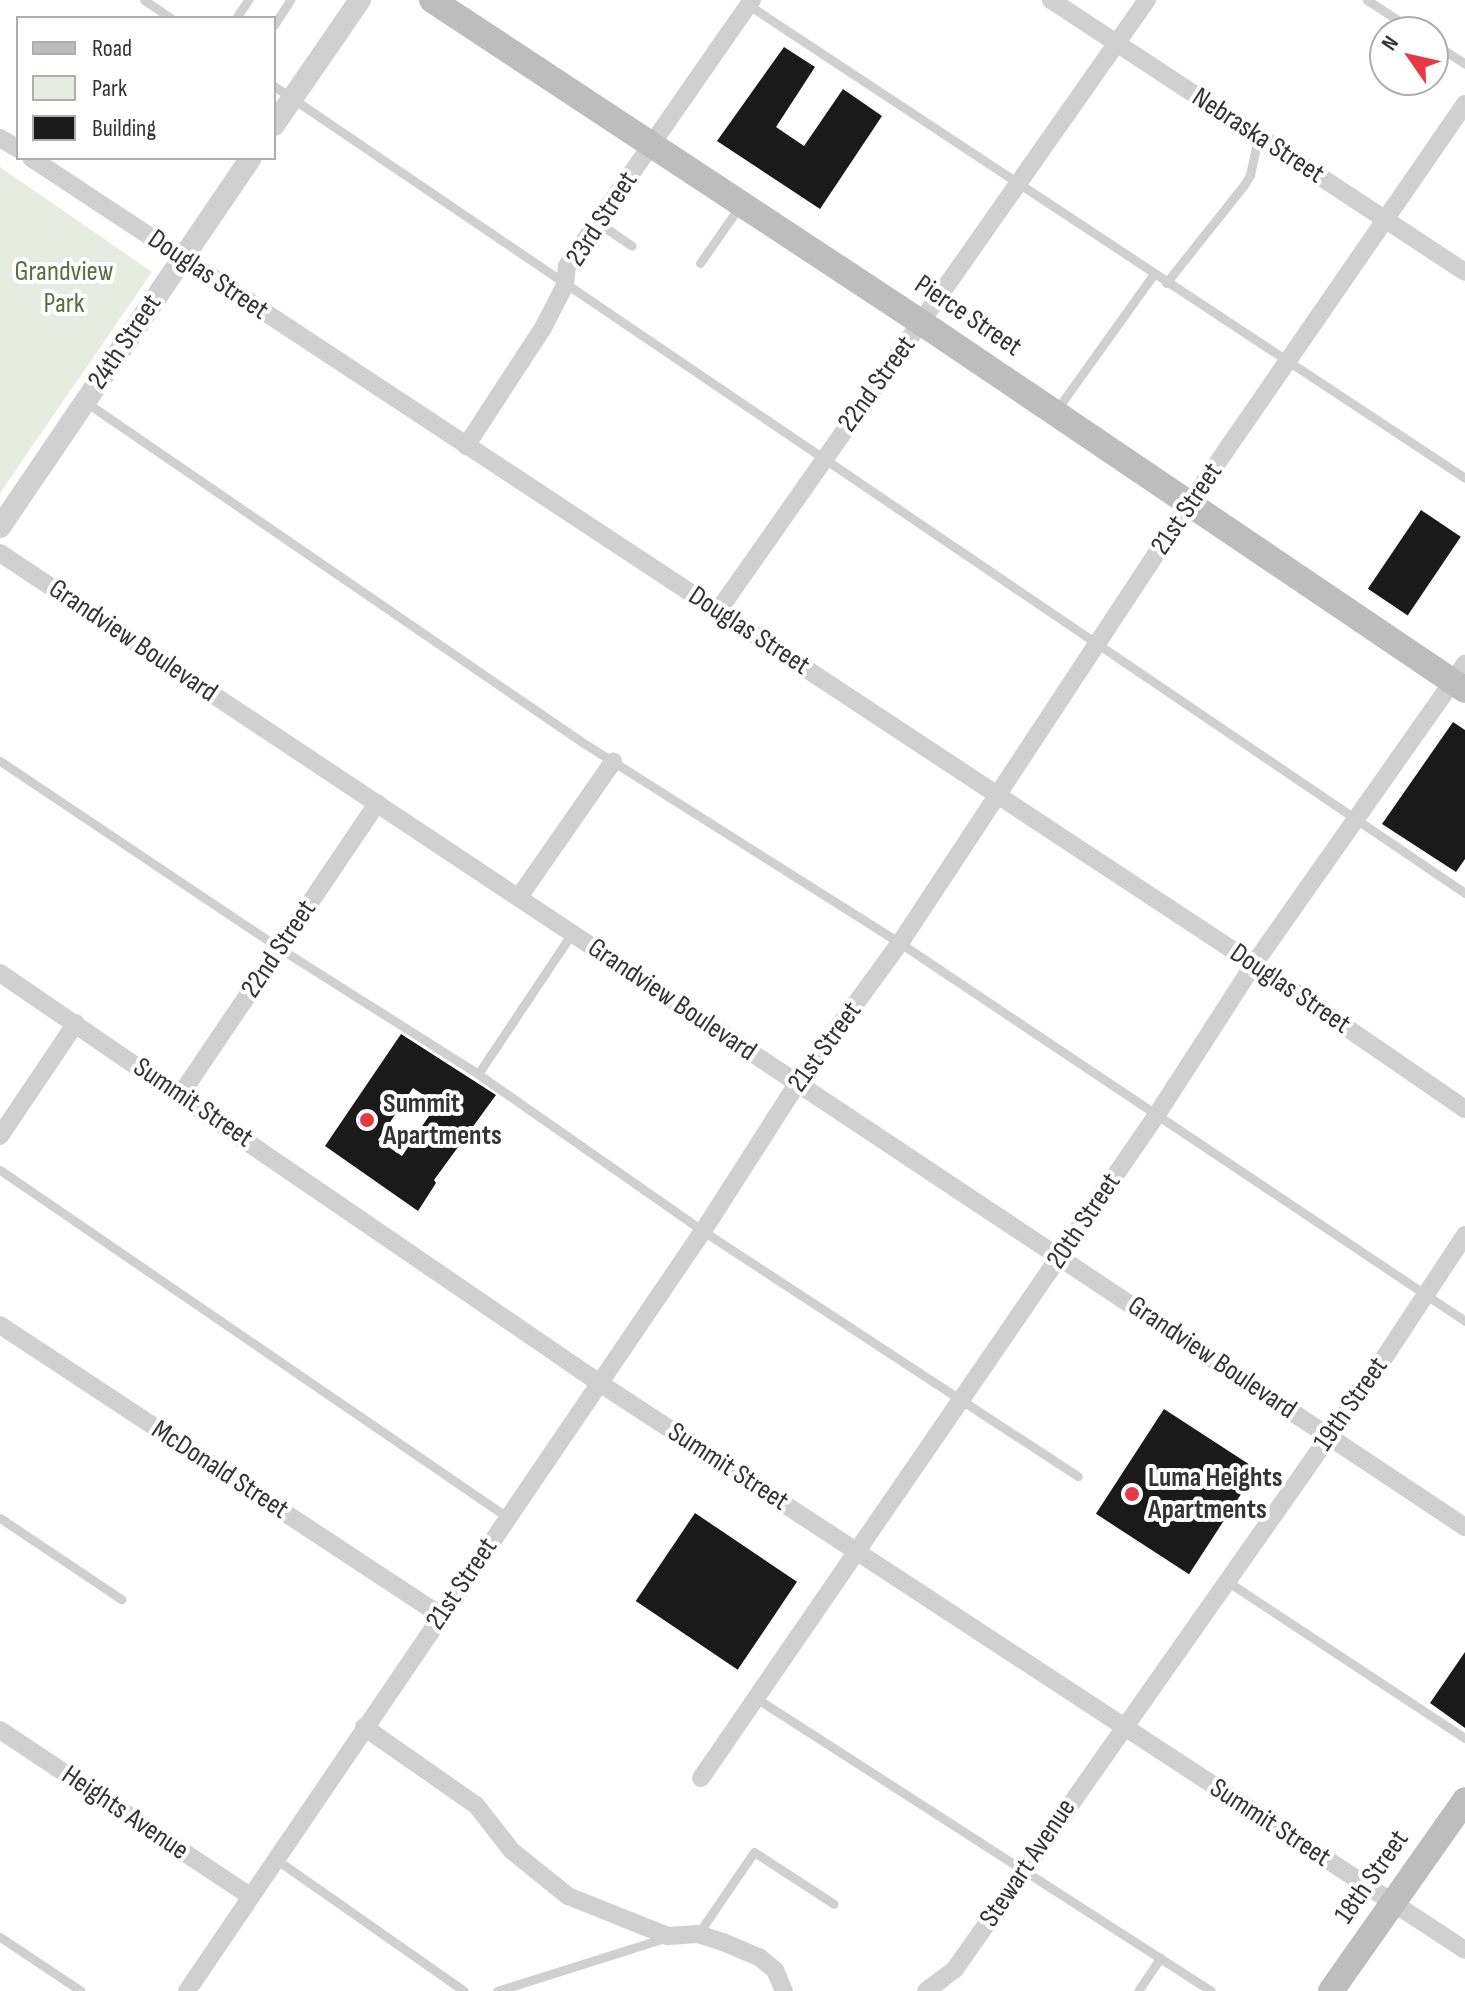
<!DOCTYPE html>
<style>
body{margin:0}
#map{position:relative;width:1465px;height:1991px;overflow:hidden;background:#fff;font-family:"Sofia Sans Condensed",sans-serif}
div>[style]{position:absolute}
.green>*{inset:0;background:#e6ecdf}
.building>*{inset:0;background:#1a1a1a;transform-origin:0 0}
.service>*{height:9px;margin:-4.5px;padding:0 4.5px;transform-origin:4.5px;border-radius:4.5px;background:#d0d0d0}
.minor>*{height:18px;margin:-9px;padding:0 9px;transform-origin:9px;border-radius:9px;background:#d0d0d0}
.tertiary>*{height:22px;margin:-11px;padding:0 11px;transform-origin:11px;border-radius:11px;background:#d0d0d0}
.secondary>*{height:26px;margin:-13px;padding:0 13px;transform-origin:13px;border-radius:13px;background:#bdbdbd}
.dots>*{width:22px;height:22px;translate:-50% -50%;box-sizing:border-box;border:4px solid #fff;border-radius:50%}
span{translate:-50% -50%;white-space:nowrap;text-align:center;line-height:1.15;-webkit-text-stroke:8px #fff;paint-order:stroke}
.street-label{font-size:28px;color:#333}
.park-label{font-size:28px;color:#56703f}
.poi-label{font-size:28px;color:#333;font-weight:700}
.left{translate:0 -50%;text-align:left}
.legend{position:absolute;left:16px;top:16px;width:260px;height:144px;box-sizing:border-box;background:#fff;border:2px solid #adadad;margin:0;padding:10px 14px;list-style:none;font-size:24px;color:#333}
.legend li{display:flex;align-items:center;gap:16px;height:40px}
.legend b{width:40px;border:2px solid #adadad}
.north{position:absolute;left:1369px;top:16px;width:80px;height:80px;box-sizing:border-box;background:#fff;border:2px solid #adadad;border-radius:50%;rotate:304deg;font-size:22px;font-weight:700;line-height:32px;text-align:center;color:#333}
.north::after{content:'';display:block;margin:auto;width:28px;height:36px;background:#e63946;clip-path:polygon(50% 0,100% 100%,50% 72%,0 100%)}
</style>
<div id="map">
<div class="green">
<div style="clip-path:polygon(0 167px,152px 272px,0 493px)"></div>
</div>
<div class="building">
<div style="clip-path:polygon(784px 47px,815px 67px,776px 127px,804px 146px,843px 89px,882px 116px,820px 209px,717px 141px)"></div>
<div style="left:1421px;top:510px;width:48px;height:95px;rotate:34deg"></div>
<div style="clip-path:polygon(1453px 722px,1465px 730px,1465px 859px,1456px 872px,1382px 824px)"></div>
<div style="clip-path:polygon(evenodd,401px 1034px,496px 1095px,434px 1180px,436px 1183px,418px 1211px,325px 1146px,401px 1034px,413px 1088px,437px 1104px,402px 1156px,378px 1140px,413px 1088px)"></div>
<div style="left:1164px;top:1409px;width:111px;height:125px;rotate:33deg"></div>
<div style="left:695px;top:1513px;width:123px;height:106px;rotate:34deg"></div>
<div style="clip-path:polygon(1465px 1652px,1465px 1728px,1430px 1703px)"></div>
</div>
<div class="service">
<div style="left:144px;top:0;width:32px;rotate:34deg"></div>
<div style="left:1367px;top:0;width:59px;rotate:33.1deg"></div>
<div style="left:747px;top:4px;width:860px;rotate:33.43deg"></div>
<div style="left:236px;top:18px;width:22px;rotate:-56deg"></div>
<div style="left:274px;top:25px;width:30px;rotate:-57deg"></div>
<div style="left:1433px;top:43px;width:38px;rotate:33deg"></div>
<div style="left:274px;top:86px;width:1439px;rotate:34.12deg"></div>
<div style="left:597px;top:222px;width:42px;rotate:34.4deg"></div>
<div style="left:700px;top:263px;width:68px;rotate:-55.1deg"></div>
<div style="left:1166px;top:283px;width:125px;rotate:-51.5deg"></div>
<div style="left:1244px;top:185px;width:12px;rotate:-59deg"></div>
<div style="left:1250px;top:175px;width:40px;rotate:-78deg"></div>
<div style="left:87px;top:403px;width:600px;rotate:34.41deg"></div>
<div style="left:582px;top:742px;width:376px;rotate:32.3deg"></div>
<div style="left:900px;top:943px;width:680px;rotate:33.78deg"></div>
<div style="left:1055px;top:412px;width:168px;rotate:-54.4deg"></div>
<div style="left:0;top:761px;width:336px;rotate:33.8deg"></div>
<div style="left:279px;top:948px;width:236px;rotate:32.3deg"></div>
<div style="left:478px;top:1074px;width:274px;rotate:34.9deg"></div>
<div style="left:703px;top:1231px;width:448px;rotate:33.2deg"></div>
<div style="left:478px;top:1074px;width:169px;rotate:-56.3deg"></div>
<div style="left:0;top:1170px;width:614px;rotate:34.39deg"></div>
<div style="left:0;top:1518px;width:146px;rotate:33.8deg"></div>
<div style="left:1228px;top:1582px;width:284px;rotate:33.4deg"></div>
<div style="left:756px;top:1698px;width:541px;rotate:32.78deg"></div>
<div style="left:277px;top:1860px;width:228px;rotate:35deg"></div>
<div style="left:698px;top:1934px;width:99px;rotate:-55.7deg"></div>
<div style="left:754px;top:1852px;width:95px;rotate:33deg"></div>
<div style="left:0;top:1937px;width:97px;rotate:33.7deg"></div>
<div style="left:497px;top:1991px;width:176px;rotate:-17.5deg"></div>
<div style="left:1138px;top:1991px;width:40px;rotate:-56deg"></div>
</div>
<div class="minor">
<div style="left:1051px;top:0;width:495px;rotate:33.3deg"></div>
<div style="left:0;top:138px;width:21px;rotate:31deg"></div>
<div style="left:31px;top:158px;width:1465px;rotate:33.39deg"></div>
<div style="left:1254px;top:964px;width:256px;rotate:34.5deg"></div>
<div style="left:466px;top:446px;width:141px;rotate:-56.9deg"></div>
<div style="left:543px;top:328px;width:48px;rotate:-62.9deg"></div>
<div style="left:565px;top:285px;width:19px;rotate:-84deg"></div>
<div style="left:567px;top:266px;width:324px;rotate:-55.2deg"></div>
<div style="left:0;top:553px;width:1759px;rotate:33.62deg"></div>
<div style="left:718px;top:611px;width:747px;rotate:-54.93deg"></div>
<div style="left:519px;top:897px;width:165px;rotate:-55.2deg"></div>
<div style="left:0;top:973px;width:724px;rotate:34.37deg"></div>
<div style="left:598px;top:1382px;width:1036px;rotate:33.23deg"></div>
<div style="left:181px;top:1094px;width:351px;rotate:-56deg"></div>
<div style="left:0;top:1136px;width:136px;rotate:-56.1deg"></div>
<div style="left:0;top:1325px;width:527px;rotate:33.39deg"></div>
<div style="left:364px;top:1727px;width:136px;rotate:34.9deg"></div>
<div style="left:476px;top:1805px;width:58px;rotate:52deg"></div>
<div style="left:512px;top:1851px;width:72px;rotate:38.8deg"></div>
<div style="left:568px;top:1896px;width:108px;rotate:21.8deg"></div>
<div style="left:668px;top:1936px;width:30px;rotate:-4deg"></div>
<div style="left:698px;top:1934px;width:26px;rotate:18deg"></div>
<div style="left:723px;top:1942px;width:39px;rotate:23deg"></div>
<div style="left:759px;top:1957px;width:21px;rotate:39deg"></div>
<div style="left:775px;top:1970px;width:23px;rotate:67deg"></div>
<div style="left:0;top:1730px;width:301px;rotate:33.6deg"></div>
<div style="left:701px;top:1778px;width:803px;rotate:-55.5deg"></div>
<div style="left:1156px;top:1116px;width:181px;rotate:-57.2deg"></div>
<div style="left:1254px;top:964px;width:367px;rotate:-54.9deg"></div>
<div style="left:187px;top:1991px;width:919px;rotate:-55.83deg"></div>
<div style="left:703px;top:1231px;width:174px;rotate:-57.4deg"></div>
<div style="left:797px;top:1084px;width:175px;rotate:-53.9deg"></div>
<div style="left:900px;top:943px;width:526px;rotate:-56.64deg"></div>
<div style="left:1189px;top:504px;width:486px;rotate:-55.4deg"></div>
<div style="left:926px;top:1991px;width:36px;rotate:-37deg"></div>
<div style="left:955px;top:1969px;width:743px;rotate:-54.92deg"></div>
<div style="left:1382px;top:1361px;width:151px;rotate:-56.6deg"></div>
</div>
<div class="tertiary">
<div style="left:274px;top:125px;width:152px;rotate:-55.5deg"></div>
<div style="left:0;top:527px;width:446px;rotate:-55.8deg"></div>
</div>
<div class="secondary">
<div style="left:432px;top:0;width:587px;rotate:33.39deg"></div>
<div style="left:922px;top:323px;width:655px;rotate:34.05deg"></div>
<div style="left:1331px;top:1991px;width:233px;rotate:-54.9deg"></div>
</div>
<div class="dots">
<div style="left:367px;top:1120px;background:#e63946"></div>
<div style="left:1132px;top:1494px;background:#e63946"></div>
</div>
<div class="street-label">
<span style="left:1258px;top:136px;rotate:33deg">Nebraska Street</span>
<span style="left:602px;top:219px;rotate:-57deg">23rd Street</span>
<span style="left:208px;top:275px;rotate:34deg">Douglas Street</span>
<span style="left:968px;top:316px;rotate:34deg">Pierce Street</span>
<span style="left:125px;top:342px;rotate:-56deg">24th Street</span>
<span style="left:877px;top:384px;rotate:-54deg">22nd Street</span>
<span style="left:1187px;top:509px;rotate:-56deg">21st Street</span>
<span style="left:749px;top:631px;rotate:33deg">Douglas Street</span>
<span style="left:133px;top:641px;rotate:34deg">Grandview Boulevard</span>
<span style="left:279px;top:949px;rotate:-56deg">22nd Street</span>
<span style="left:1290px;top:989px;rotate:34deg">Douglas Street</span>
<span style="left:672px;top:1000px;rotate:34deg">Grandview Boulevard</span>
<span style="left:825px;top:1047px;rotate:-54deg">21st Street</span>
<span style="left:193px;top:1103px;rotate:34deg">Summit Street</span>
<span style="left:1084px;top:1221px;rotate:-56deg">20th Street</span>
<span style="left:1212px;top:1358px;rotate:34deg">Grandview Boulevard</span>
<span style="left:1351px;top:1404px;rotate:-55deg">19th Street</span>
<span style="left:728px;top:1467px;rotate:33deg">Summit Street</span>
<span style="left:220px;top:1470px;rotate:33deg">McDonald Street</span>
<span style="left:462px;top:1584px;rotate:-56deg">21st Street</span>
<span style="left:125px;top:1813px;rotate:34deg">Heights Avenue</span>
<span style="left:1270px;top:1823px;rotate:33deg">Summit Street</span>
<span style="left:1028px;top:1863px;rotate:-56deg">Stewart Avenue</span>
<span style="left:1372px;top:1877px;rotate:-55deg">18th Street</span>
</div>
<div class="park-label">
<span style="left:64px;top:288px">Grandview<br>Park</span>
</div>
<div class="poi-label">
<span class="left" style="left:383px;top:1120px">Summit<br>Apartments</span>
<span class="left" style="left:1148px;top:1494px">Luma Heights<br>Apartments</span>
</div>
<ul class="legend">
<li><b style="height:10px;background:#bdbdbd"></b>Road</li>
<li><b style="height:22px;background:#e6ecdf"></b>Park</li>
<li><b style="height:22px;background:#1a1a1a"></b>Building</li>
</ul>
<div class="north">N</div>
</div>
